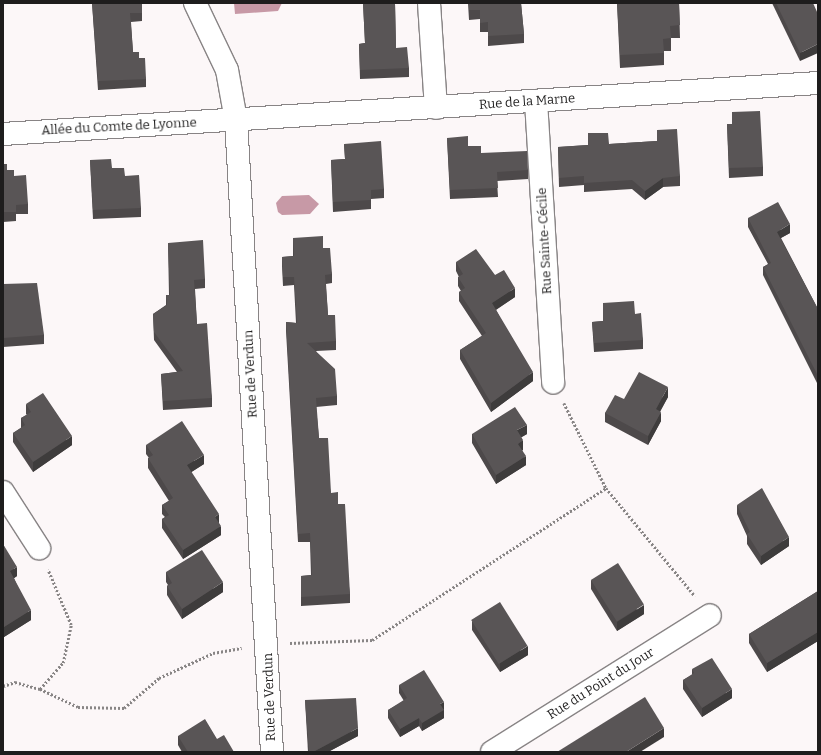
<!DOCTYPE html>
<meta charset="utf-8">
<style>
body{margin:0}
#map{position:relative;width:821px;height:755px;overflow:hidden;background:#fcf7f8;font-family:Bitter,serif}
div>[style]{position:absolute}
.water>*{inset:0;background:#c799a6}
.path>*{height:2.5px;margin-top:-1.25px;transform-origin:0;background:repeating-linear-gradient(90deg,#888585 0 2px,transparent 0 4px)}
.roads{filter:drop-shadow(1px 0 #888485) drop-shadow(-1px 0 #888485) drop-shadow(0 1px #888485) drop-shadow(0 -1px #888485)}
.street>*{height:22px;margin:-11px;padding:0 11px;transform-origin:11px;border-radius:11px;background:#fff}
.wall>*{inset:0;background:#4d494a}
.shaded-wall>*{inset:0;background:#3e3c3c}
.building>*{inset:0;background:#595556;transform-origin:0 0}
span{translate:-50% -50%;white-space:nowrap;text-align:center;line-height:1.15;-webkit-text-stroke:4px #fff;paint-order:stroke}
.street-label{font-size:13px;color:#1e1d1d}
.frame{position:absolute;inset:0;border:4px solid #1e1d1d;pointer-events:none}
</style>
<div id="map">
<div class="water">
<div style="clip-path:polygon(234px 3px,282px 3px,278px 11px,235px 14px)"></div>
<div style="clip-path:polygon(309px 195px,319px 204px,310px 214px,282px 215px,278px 212px,276px 203px,282px 196px)"></div>
</div>
<div class="path">
<div style="left:564px;top:403px;width:95px;rotate:63.7deg"></div>
<div style="left:606px;top:488px;width:140px;rotate:50.5deg"></div>
<div style="left:290px;top:643px;width:82px;rotate:-2.1deg"></div>
<div style="left:372px;top:640px;width:279px;rotate:-33deg"></div>
<div style="left:3px;top:686px;width:13px;rotate:-18deg"></div>
<div style="left:15px;top:682px;width:26px;rotate:16deg"></div>
<div style="left:40px;top:689px;width:42px;rotate:25.3deg"></div>
<div style="left:78px;top:707px;width:46px;rotate:1.2deg"></div>
<div style="left:124px;top:708px;width:46px;rotate:-40.6deg"></div>
<div style="left:159px;top:678px;width:60px;rotate:-24.8deg"></div>
<div style="left:213px;top:653px;width:29px;rotate:-10deg"></div>
<div style="left:40px;top:689px;width:35px;rotate:-49deg"></div>
<div style="left:63px;top:663px;width:39px;rotate:-78deg"></div>
<div style="left:71px;top:625px;width:60px;rotate:-112.7deg"></div>
</div>
<div class="roads">
<div class="street">
<div style="left:195px;top:3px;width:74px;rotate:64.5deg"></div>
<div style="left:227px;top:70px;width:51px;rotate:79.8deg"></div>
<div style="left:236px;top:120px;width:633px;rotate:86.74deg"></div>
<div style="left:429px;top:3px;width:105px;rotate:86.2deg"></div>
<div style="left:536px;top:101px;width:282px;rotate:86.5deg"></div>
<div style="left:3px;top:134px;width:817px;rotate:-3.58deg"></div>
<div style="left:3px;top:492px;width:67px;rotate:57.3deg"></div>
<div style="left:492px;top:752px;width:257px;rotate:-32.1deg"></div>
</div>
</div>
<div class="wall">
<div style="clip-path:polygon(92px 3px,142px 3px,142px 21px,131px 22px,133px 52px,139px 58px,146px 79px,146px 87px,98px 90px)"></div>
<div style="clip-path:polygon(363px 3px,395px 3px,396px 48px,409px 68px,409px 77px,360px 79px,359px 44px,365px 43px)"></div>
<div style="clip-path:polygon(468px 3px,521px 3px,524px 34px,524px 43px,488px 46px,488px 32px,480px 32px,480px 19px,469px 20px)"></div>
<div style="clip-path:polygon(617px 3px,679px 3px,680px 38px,671px 38px,671px 51px,664px 51px,664px 65px,620px 68px)"></div>
<div style="clip-path:polygon(772px 3px,813px 3px,800px 61px)"></div>
<div style="clip-path:polygon(727px 124px,763px 167px,763px 176px,729px 178px)"></div>
<div style="clip-path:polygon(657px 130px,680px 176px,680px 186px,663px 187px,645px 200px,632px 189px,584px 192px,584px 185px,559px 187px,558px 147px,588px 145px,588px 133px,609px 144px,657px 141px)"></div>
<div style="clip-path:polygon(447px 138px,468px 146px,481px 153px,528px 170px,528px 179px,497px 181px,498px 197px,450px 199px)"></div>
<div style="clip-path:polygon(344px 144px,384px 189px,384px 198px,371px 199px,371px 209px,333px 212px,331px 160px,345px 159px)"></div>
<div style="clip-path:polygon(90px 160px,112px 168px,125px 176px,141px 208px,141px 217px,93px 219px)"></div>
<div style="clip-path:polygon(3px 164px,7px 170px,14px 176px,28px 204px,28px 214px,16px 214px,16px 221px,3px 222px)"></div>
<div style="clip-path:polygon(748px 218px,790px 233px,781px 238px,818px 309px,818px 385px,763px 275px,763px 267px,768px 264px,748px 227px)"></div>
<div style="clip-path:polygon(293px 238px,323px 248px,332px 274px,332px 283px,326px 284px,328px 315px,336px 341px,336px 350px,316px 351px,337px 396px,337px 405px,316px 407px,319px 438px,331px 493px,338px 504px,350px 594px,350px 603px,301px 606px,301px 576px,311px 575px,310px 542px,298px 542px,286px 331px,286px 322px,296px 323px,294px 285px,283px 286px,282px 266px,282px 257px,293px 256px)"></div>
<div style="clip-path:polygon(168px 243px,205px 279px,205px 288px,195px 289px,197px 324px,212px 398px,212px 407px,163px 410px,161px 374px,177px 372px,154px 340px,153px 314px,166px 305px,166px 295px,169px 295px)"></div>
<div style="clip-path:polygon(456px 262px,495px 275px,515px 297px,496px 310px,533px 381px,491px 412px,460px 359px,460px 350px,482px 336px,459px 301px,459px 292px,461px 291px,458px 286px,458px 277px,459px 277px,456px 271px)"></div>
<div style="clip-path:polygon(3px 284px,44px 335px,44px 344px,3px 347px)"></div>
<div style="clip-path:polygon(635px 314px,643px 340px,643px 349px,594px 352px,592px 322px,603px 321px)"></div>
<div style="clip-path:polygon(668px 397px,660px 412px,661px 421px,648px 445px,605px 422px,605px 413px,624px 399px)"></div>
<div style="clip-path:polygon(26px 404px,72px 445px,33px 472px,13px 442px,13px 433px,21px 428px,21px 418px,27px 415px,26px 414px)"></div>
<div style="clip-path:polygon(472px 434px,527px 434px,521px 437px,523px 450px,522px 450px,526px 465px,496px 484px,472px 443px)"></div>
<div style="clip-path:polygon(146px 445px,204px 464px,191px 472px,219px 523px,221px 535px,183px 559px,162px 528px,162px 519px,165px 517px,162px 514px,162px 505px,169px 501px,148px 468px,148px 458px,149px 458px,146px 454px)"></div>
<div style="clip-path:polygon(737px 505px,789px 546px,761px 565px,747px 544px,747px 536px,737px 514px)"></div>
<div style="clip-path:polygon(3px 544px,17px 576px,14px 578px,31px 620px,4px 637px,3px 635px)"></div>
<div style="clip-path:polygon(166px 572px,223px 592px,182px 619px,167px 595px,167px 586px,168px 585px,166px 582px)"></div>
<div style="clip-path:polygon(591px 580px,644px 614px,617px 631px,591px 589px)"></div>
<div style="clip-path:polygon(818px 591px,818px 641px,767px 672px,749px 643px,749px 634px)"></div>
<div style="clip-path:polygon(472px 621px,528px 655px,500px 672px,472px 630px)"></div>
<div style="clip-path:polygon(692px 669px,732px 698px,702px 717px,683px 689px,683px 680px,692px 675px)"></div>
<div style="clip-path:polygon(399px 685px,444px 710px,444px 718px,422px 731px,419px 726px,400px 737px,388px 718px,388px 710px,404px 701px,399px 693px)"></div>
<div style="clip-path:polygon(305px 700px,358px 736px,328px 752px,308px 752px)"></div>
<div style="clip-path:polygon(178px 736px,217px 739px,234px 752px,182px 752px,178px 745px)"></div>
</div>
<div class="shaded-wall">
<div style="clip-path:polygon(818px 44px,818px 53px,800px 61px,800px 53px)"></div>
<div style="clip-path:polygon(663px 178px,663px 187px,645px 200px,645px 191px)"></div>
<div style="clip-path:polygon(790px 224px,790px 233px,777px 240px,777px 232px)"></div>
<div style="clip-path:polygon(515px 288px,515px 297px,492px 312px,492px 303px)"></div>
<div style="clip-path:polygon(533px 372px,533px 381px,491px 412px,491px 403px)"></div>
<div style="clip-path:polygon(668px 387px,668px 397px,656px 418px,656px 409px)"></div>
<div style="clip-path:polygon(661px 412px,661px 421px,648px 445px,648px 436px)"></div>
<div style="clip-path:polygon(527px 425px,527px 434px,517px 440px,517px 430px)"></div>
<div style="clip-path:polygon(72px 436px,72px 445px,33px 472px,33px 462px)"></div>
<div style="clip-path:polygon(523px 440px,523px 450px,518px 453px,518px 444px)"></div>
<div style="clip-path:polygon(204px 455px,204px 464px,187px 475px,187px 465px)"></div>
<div style="clip-path:polygon(526px 456px,526px 465px,496px 484px,496px 475px)"></div>
<div style="clip-path:polygon(219px 514px,219px 524px,215px 517px)"></div>
<div style="clip-path:polygon(221px 526px,221px 535px,183px 559px,183px 550px)"></div>
<div style="clip-path:polygon(789px 537px,789px 546px,761px 565px,761px 556px)"></div>
<div style="clip-path:polygon(17px 567px,17px 576px,10px 581px,10px 571px)"></div>
<div style="clip-path:polygon(223px 582px,223px 592px,182px 619px,182px 609px)"></div>
<div style="clip-path:polygon(644px 605px,644px 614px,617px 631px,617px 622px)"></div>
<div style="clip-path:polygon(31px 610px,31px 620px,4px 637px,4px 627px)"></div>
<div style="clip-path:polygon(818px 632px,818px 641px,767px 672px,767px 663px)"></div>
<div style="clip-path:polygon(528px 646px,528px 655px,500px 672px,500px 663px)"></div>
<div style="clip-path:polygon(732px 689px,732px 698px,702px 717px,702px 708px)"></div>
<div style="clip-path:polygon(444px 702px,444px 718px,422px 731px,422px 723px,440px 704px)"></div>
<div style="clip-path:polygon(419px 718px,419px 726px,400px 737px,400px 729px)"></div>
<div style="clip-path:polygon(358px 728px,358px 736px,328px 752px,313px 752px)"></div>
<div style="clip-path:polygon(664px 728px,664px 737px,640px 752px,626px 752px)"></div>
</div>
<div class="building">
<div style="clip-path:polygon(92px 3px,142px 3px,142px 13px,130px 13px,133px 52px,139px 52px,139px 58px,145px 58px,146px 79px,98px 81px)"></div>
<div style="clip-path:polygon(363px 3px,395px 3px,396px 48px,407px 47px,409px 68px,360px 70px,359px 44px,365px 43px)"></div>
<div style="clip-path:polygon(469px 3px,521px 3px,524px 34px,488px 36px,488px 22px,480px 23px,480px 10px,469px 10px)"></div>
<div style="clip-path:polygon(617px 3px,679px 3px,680px 25px,670px 26px,671px 38px,663px 39px,664px 53px,620px 55px)"></div>
<div style="clip-path:polygon(776px 3px,813px 3px,818px 14px,818px 44px,800px 53px)"></div>
<div style="clip-path:polygon(760px 111px,763px 167px,729px 168px,727px 124px,732px 124px,732px 112px)"></div>
<div style="clip-path:polygon(677px 129px,680px 176px,663px 178px,645px 191px,632px 180px,584px 183px,584px 176px,559px 178px,558px 147px,588px 145px,588px 133px,608px 133px,609px 144px,657px 141px,657px 130px)"></div>
<div style="clip-path:polygon(468px 136px,468px 146px,481px 146px,481px 153px,527px 151px,528px 170px,497px 172px,498px 188px,450px 190px,447px 138px)"></div>
<div style="clip-path:polygon(381px 141px,384px 189px,371px 190px,371px 200px,333px 202px,331px 160px,345px 159px,344px 144px)"></div>
<div style="clip-path:polygon(111px 159px,112px 168px,124px 168px,125px 176px,139px 175px,141px 208px,93px 210px,90px 160px)"></div>
<div style="clip-path:polygon(3px 164px,7px 164px,7px 170px,14px 170px,14px 176px,26px 175px,28px 204px,16px 205px,16px 212px,3px 212px)"></div>
<div style="clip-path:polygon(778px 202px,790px 224px,777px 232px,818px 309px,818px 376px,763px 267px,771px 263px,748px 218px)"></div>
<div style="clip-path:polygon(323px 236px,323px 248px,330px 248px,332px 274px,325px 275px,328px 315px,335px 315px,336px 341px,307px 343px,335px 369px,337px 396px,316px 398px,319px 438px,328px 438px,331px 493px,338px 492px,338px 504px,345px 504px,350px 594px,301px 597px,301px 576px,312px 575px,310px 533px,298px 534px,286px 322px,297px 323px,294px 277px,283px 277px,282px 257px,294px 256px,293px 238px)"></div>
<div style="clip-path:polygon(203px 240px,205px 279px,194px 280px,197px 324px,207px 323px,212px 398px,163px 401px,161px 374px,183px 371px,154px 332px,153px 314px,167px 305px,166px 295px,170px 295px,168px 243px)"></div>
<div style="clip-path:polygon(476px 249px,495px 275px,504px 270px,515px 288px,492px 303px,533px 372px,491px 403px,460px 350px,486px 333px,459px 292px,465px 288px,458px 277px,463px 274px,456px 262px)"></div>
<div style="clip-path:polygon(37px 283px,44px 335px,3px 338px,3px 284px)"></div>
<div style="clip-path:polygon(634px 301px,635px 314px,641px 313px,643px 340px,594px 343px,592px 322px,603px 321px,603px 303px)"></div>
<div style="clip-path:polygon(639px 372px,668px 387px,656px 409px,661px 412px,648px 436px,605px 413px,615px 395px,624px 399px)"></div>
<div style="clip-path:polygon(43px 393px,72px 436px,33px 462px,13px 433px,25px 425px,21px 418px,31px 412px,26px 404px)"></div>
<div style="clip-path:polygon(515px 407px,527px 425px,517px 430px,523px 440px,518px 444px,526px 456px,496px 475px,472px 434px)"></div>
<div style="clip-path:polygon(182px 421px,204px 455px,187px 465px,219px 514px,215px 517px,221px 526px,183px 550px,162px 519px,169px 515px,162px 505px,173px 498px,148px 458px,153px 455px,146px 445px)"></div>
<div style="clip-path:polygon(762px 488px,789px 537px,761px 556px,747px 534px,750px 532px,737px 505px)"></div>
<div style="clip-path:polygon(3px 544px,17px 567px,10px 571px,31px 610px,4px 627px,3px 625px)"></div>
<div style="clip-path:polygon(202px 550px,223px 582px,182px 609px,167px 586px,172px 583px,166px 572px)"></div>
<div style="left:618px;top:563px;width:49px;height:32px;rotate:58deg"></div>
<div style="clip-path:polygon(818px 591px,818px 632px,767px 663px,749px 634px)"></div>
<div style="left:500px;top:602px;width:52px;height:34px;rotate:58deg"></div>
<div style="clip-path:polygon(712px 658px,732px 689px,702px 708px,683px 680px,694px 673px,692px 669px)"></div>
<div style="clip-path:polygon(424px 670px,444px 702px,440px 704px,444px 710px,422px 723px,419px 718px,400px 729px,388px 710px,407px 698px,399px 685px)"></div>
<div style="clip-path:polygon(645px 697px,664px 728px,626px 752px,557px 752px)"></div>
<div style="clip-path:polygon(356px 698px,358px 728px,313px 752px,309px 752px,305px 700px)"></div>
<div style="clip-path:polygon(205px 719px,217px 739px,224px 735px,234px 752px,188px 752px,178px 736px)"></div>
</div>
<div class="street-label">
<span style="left:527px;top:102px;rotate:-4deg">Rue de la Marne</span>
<span style="left:119px;top:127px;rotate:-3deg">Allée du Comte de Lyonne</span>
<span style="left:545px;top:241px;rotate:-93deg">Rue Sainte-Cécile</span>
<span style="left:251px;top:374px;rotate:-93deg">Rue de Verdun</span>
<span style="left:601px;top:684px;rotate:-32deg">Rue du Point du Jour</span>
<span style="left:270px;top:697px;rotate:-92deg">Rue de Verdun</span>
</div>
<div class="frame"></div>
</div>
